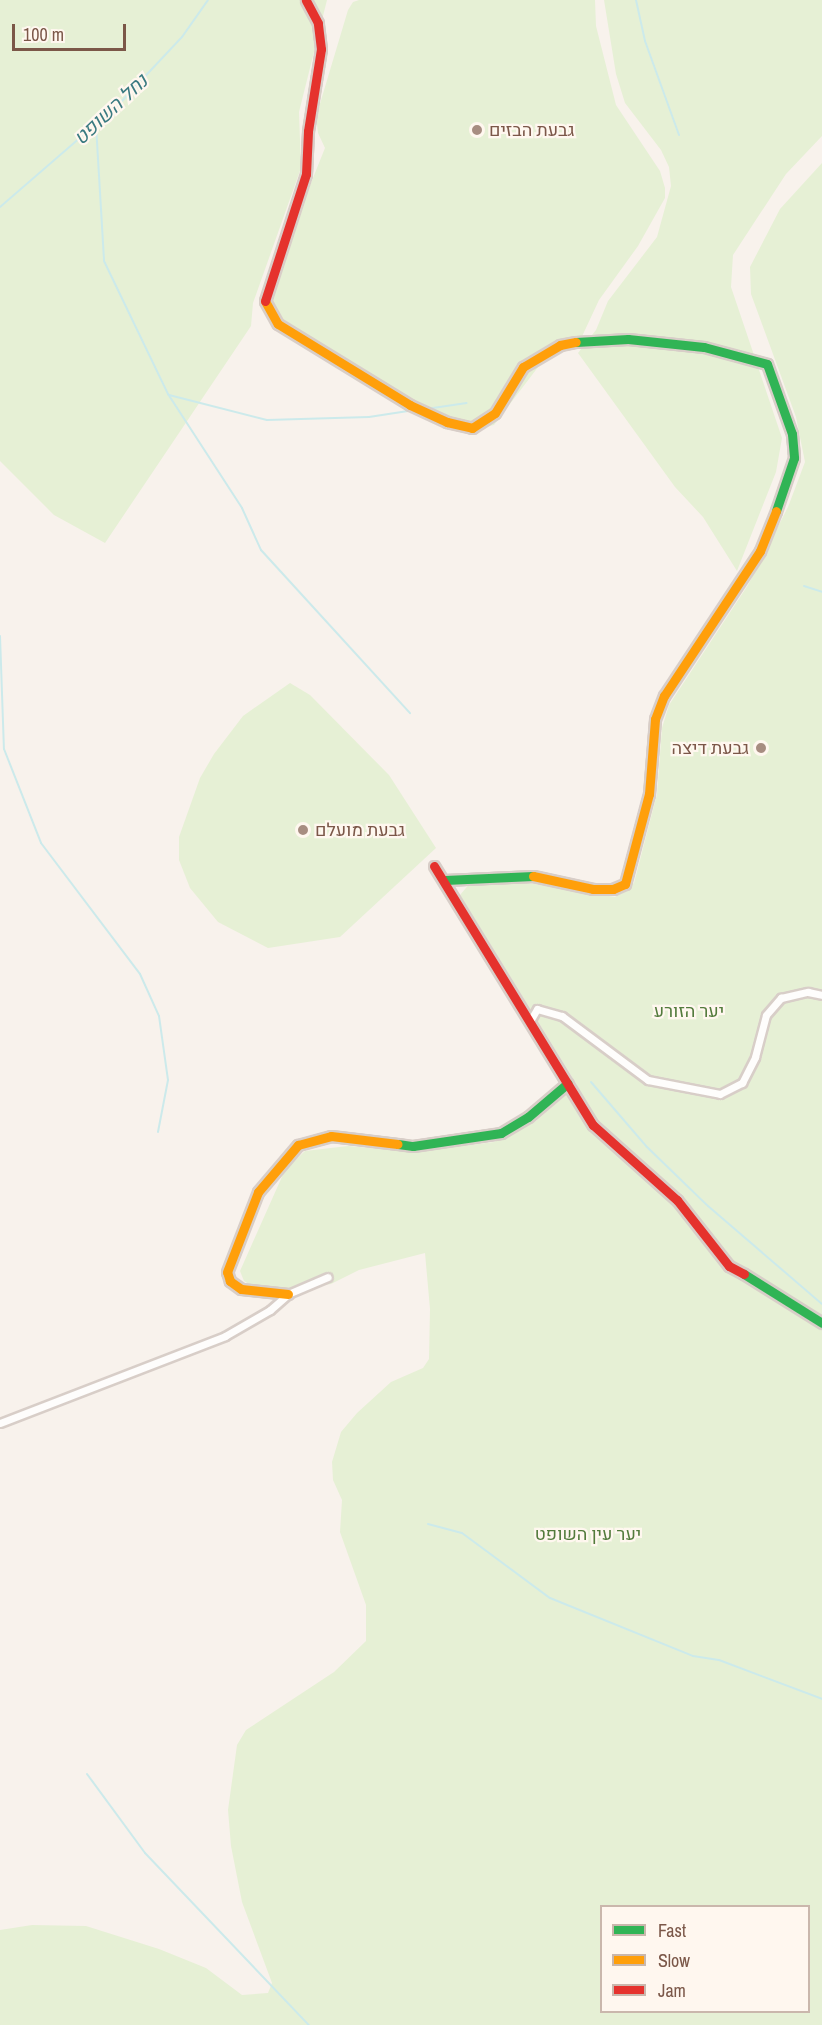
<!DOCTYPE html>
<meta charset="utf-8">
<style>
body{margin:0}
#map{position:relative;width:822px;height:2025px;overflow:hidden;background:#f8f2ec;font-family:"Archivo Narrow",Heebo,sans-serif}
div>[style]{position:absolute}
.green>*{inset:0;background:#e6f0d5}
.stream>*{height:2px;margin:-1px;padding:0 1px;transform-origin:1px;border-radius:1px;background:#cceaeb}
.roads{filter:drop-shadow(2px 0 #d8cec8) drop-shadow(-2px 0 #d8cec8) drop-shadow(0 2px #d8cec8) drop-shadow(0 -2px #d8cec8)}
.street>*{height:7px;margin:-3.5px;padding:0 3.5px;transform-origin:3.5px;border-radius:3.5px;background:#fefdfc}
.fast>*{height:9px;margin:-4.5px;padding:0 4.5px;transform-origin:4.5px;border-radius:4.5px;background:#30b455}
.slow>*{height:9px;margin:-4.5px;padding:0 4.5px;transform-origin:4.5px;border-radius:4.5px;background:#ff9f0a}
.jam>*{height:9px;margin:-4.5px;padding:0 4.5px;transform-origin:4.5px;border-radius:4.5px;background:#e5322d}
.dots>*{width:16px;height:16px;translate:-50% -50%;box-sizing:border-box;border:3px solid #fff7ef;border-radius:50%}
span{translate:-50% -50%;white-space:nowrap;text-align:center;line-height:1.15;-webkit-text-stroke:4.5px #fff7ef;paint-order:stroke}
.poi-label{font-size:18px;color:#7b5748}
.left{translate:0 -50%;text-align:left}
.right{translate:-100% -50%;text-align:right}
.park-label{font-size:18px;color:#537b3c}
.water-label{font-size:20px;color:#3a7a81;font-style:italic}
.legend{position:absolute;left:600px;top:1905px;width:210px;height:108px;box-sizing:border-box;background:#fff7ef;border:2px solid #cab7ac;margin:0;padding:8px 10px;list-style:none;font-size:18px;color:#7b5748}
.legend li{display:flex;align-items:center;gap:12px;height:30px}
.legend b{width:30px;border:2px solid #cab7ac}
.scale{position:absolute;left:12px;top:24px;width:114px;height:27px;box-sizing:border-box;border:3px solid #7b5748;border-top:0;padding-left:8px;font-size:18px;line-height:21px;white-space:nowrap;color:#7b5748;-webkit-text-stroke:4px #fff7ef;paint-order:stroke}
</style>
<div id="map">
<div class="green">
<div style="clip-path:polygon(0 0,327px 0,299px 112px,301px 168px,253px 303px,251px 326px,105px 543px,54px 515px,0 461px)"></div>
<div style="clip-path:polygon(359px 0,595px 0,596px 26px,616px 105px,660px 171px,665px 188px,665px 198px,638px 246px,599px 300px,578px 345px,545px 358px,494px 425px,469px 431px,454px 427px,292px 330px,274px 310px,269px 292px,272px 280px,325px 148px,318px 133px,316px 117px,348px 10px,353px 2px)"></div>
<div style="clip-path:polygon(604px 0,822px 0,822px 136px,786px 174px,733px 255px,731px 287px,782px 438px,776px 472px,737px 571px,703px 517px,675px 487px,578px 353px,596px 330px,608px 301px,657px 237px,671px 186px,669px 167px,661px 150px,625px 103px,616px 74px)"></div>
<div style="clip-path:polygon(evenodd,822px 163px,822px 2025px,0 2025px,0 1930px,32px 1925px,86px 1926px,159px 1949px,206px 1968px,242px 1995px,268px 1993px,272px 1983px,242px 1902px,231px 1846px,228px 1810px,237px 1745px,246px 1730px,334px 1672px,366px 1641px,366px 1605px,340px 1532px,342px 1500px,333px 1480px,332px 1462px,341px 1432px,357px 1413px,391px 1382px,423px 1368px,429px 1359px,430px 1309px,425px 1253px,359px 1270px,331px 1284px,300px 1289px,254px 1287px,244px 1281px,240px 1271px,285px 1170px,305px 1151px,348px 1146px,415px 1152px,494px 1142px,536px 1121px,577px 1085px,460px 895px,471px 882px,516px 881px,615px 897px,634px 883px,657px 794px,662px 728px,669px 705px,748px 585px,788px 507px,805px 462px,796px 417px,751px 294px,750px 267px,780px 209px,822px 163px,602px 1906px,808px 1906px,808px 2012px,602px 2012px,602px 1906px)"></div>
<div style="clip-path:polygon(290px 683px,310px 695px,389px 775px,436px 848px,340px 937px,268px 948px,218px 922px,190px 888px,179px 860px,179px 837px,200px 778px,214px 754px,243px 716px)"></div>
</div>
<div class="stream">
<div style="left:636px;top:0;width:42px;rotate:77.6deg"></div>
<div style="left:645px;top:41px;width:100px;rotate:70.1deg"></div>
<div style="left:96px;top:125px;width:136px;rotate:86.6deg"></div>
<div style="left:104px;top:261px;width:148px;rotate:64.3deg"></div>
<div style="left:168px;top:394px;width:136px;rotate:57deg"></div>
<div style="left:242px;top:508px;width:46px;rotate:65.7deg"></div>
<div style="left:261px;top:550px;width:221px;rotate:47.6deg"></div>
<div style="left:0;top:207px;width:159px;rotate:-40.9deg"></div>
<div style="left:120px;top:103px;width:91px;rotate:-46.8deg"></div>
<div style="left:182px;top:37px;width:45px;rotate:-54.9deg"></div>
<div style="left:169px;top:395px;width:101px;rotate:14.3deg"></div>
<div style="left:267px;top:420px;width:102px;rotate:-1.7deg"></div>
<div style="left:369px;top:417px;width:46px;rotate:-8.8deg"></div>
<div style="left:426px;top:409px;width:41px;rotate:-8.3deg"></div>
<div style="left:804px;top:586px;width:19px;rotate:18deg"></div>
<div style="left:0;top:636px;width:113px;rotate:88deg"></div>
<div style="left:4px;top:749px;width:101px;rotate:68.5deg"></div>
<div style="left:41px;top:843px;width:164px;rotate:52.9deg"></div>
<div style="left:140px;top:974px;width:46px;rotate:65.7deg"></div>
<div style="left:159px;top:1016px;width:65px;rotate:82deg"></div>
<div style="left:168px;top:1080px;width:53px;rotate:100.9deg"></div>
<div style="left:591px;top:1082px;width:84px;rotate:49.3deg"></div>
<div style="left:646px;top:1146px;width:86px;rotate:44.1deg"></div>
<div style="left:708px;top:1206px;width:150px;rotate:40.7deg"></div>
<div style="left:428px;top:1524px;width:35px;rotate:15deg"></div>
<div style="left:462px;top:1533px;width:109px;rotate:36.5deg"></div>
<div style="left:550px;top:1598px;width:154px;rotate:22.1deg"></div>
<div style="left:693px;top:1656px;width:26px;rotate:9deg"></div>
<div style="left:719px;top:1660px;width:110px;rotate:20.7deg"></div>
<div style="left:87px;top:1774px;width:98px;rotate:53.7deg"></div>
<div style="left:145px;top:1853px;width:238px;rotate:46.4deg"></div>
</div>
<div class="roads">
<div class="street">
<div style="left:530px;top:1021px;width:14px;rotate:-60deg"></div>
<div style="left:537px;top:1009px;width:26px;rotate:16deg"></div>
<div style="left:562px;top:1016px;width:107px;rotate:36.7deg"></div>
<div style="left:648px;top:1080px;width:73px;rotate:11deg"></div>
<div style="left:720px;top:1094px;width:25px;rotate:-27deg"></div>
<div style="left:742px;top:1083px;width:29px;rotate:-63deg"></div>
<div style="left:755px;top:1057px;width:43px;rotate:-75.3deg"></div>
<div style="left:766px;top:1015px;width:23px;rotate:-49deg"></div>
<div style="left:781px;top:998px;width:28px;rotate:-13deg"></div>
<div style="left:808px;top:992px;width:14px;rotate:12deg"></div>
<div style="left:288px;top:1294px;width:43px;rotate:-23deg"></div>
<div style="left:0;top:1423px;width:241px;rotate:-21.1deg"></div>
<div style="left:225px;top:1336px;width:52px;rotate:-30deg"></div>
<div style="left:270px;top:1310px;width:23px;rotate:-41deg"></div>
</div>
<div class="fast">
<div style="left:576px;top:342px;width:52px;rotate:-3.3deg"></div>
<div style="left:628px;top:339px;width:76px;rotate:6deg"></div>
<div style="left:704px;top:347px;width:65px;rotate:15.1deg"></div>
<div style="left:767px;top:364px;width:74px;rotate:70.3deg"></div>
<div style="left:792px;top:434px;width:24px;rotate:85deg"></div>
<div style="left:794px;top:458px;width:56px;rotate:108.8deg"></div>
<div style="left:445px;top:880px;width:88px;rotate:-2.6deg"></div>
<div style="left:398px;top:1144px;width:15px;rotate:8deg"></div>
<div style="left:413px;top:1146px;width:89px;rotate:-8.4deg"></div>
<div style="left:501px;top:1133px;width:31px;rotate:-31deg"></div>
<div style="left:528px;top:1117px;width:52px;rotate:-40.4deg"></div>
<div style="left:744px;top:1274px;width:92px;rotate:32.1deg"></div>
</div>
<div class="slow">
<div style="left:265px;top:301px;width:26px;rotate:61deg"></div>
<div style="left:278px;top:324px;width:155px;rotate:31.5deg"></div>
<div style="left:410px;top:405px;width:41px;rotate:24.7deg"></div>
<div style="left:447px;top:422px;width:26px;rotate:13deg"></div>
<div style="left:472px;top:428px;width:27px;rotate:-33deg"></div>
<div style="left:495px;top:413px;width:54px;rotate:-58.7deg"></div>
<div style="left:523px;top:367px;width:43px;rotate:-30.7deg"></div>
<div style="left:560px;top:345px;width:16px;rotate:-11deg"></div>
<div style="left:533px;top:876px;width:61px;rotate:12.2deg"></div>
<div style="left:593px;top:889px;width:20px"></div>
<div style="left:613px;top:889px;width:13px;rotate:-23deg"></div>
<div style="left:625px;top:884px;width:93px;rotate:-75.1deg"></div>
<div style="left:649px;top:794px;width:75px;rotate:-85.4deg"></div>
<div style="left:655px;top:719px;width:25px;rotate:-69deg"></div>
<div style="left:664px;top:696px;width:174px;rotate:-56.5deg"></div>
<div style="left:760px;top:551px;width:43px;rotate:-68.2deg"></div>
<div style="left:288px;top:1294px;width:47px;rotate:-173.9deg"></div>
<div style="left:241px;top:1289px;width:14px;rotate:-144deg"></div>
<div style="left:230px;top:1281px;width:9px;rotate:-108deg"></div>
<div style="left:227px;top:1272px;width:86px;rotate:-68.8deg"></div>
<div style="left:258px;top:1192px;width:62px;rotate:-49.6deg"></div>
<div style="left:298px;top:1145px;width:34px;rotate:-15deg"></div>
<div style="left:331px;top:1136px;width:67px;rotate:6.8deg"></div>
</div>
<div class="jam">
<div style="left:265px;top:301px;width:133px;rotate:-72.1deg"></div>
<div style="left:306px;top:174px;width:43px;rotate:-87.3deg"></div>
<div style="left:308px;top:131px;width:83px;rotate:-81deg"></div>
<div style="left:321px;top:49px;width:26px;rotate:-97deg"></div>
<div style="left:318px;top:23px;width:26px;rotate:-118deg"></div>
<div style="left:434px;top:866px;width:304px;rotate:58.5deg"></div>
<div style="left:593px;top:1125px;width:113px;rotate:41.8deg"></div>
<div style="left:677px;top:1200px;width:84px;rotate:51.8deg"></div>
<div style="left:729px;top:1266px;width:17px;rotate:28deg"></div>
</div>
</div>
<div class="dots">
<div style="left:477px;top:130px;background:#a78d81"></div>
<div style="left:761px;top:748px;background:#a78d81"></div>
<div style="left:303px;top:830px;background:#a78d81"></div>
</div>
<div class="poi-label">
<span class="left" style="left:489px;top:130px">גבעת הבזים</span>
<span class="right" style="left:749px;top:748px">גבעת דיצה</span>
<span class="left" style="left:315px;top:830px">גבעת מועלם</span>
</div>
<div class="park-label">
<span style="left:689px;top:1011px">יער הזורע</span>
<span style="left:588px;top:1534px">יער עין השופט</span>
</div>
<div class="water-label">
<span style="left:110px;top:109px;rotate:-43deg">נחל השופט</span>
</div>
<ul class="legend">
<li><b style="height:8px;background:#30b455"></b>Fast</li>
<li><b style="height:8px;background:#ff9f0a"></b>Slow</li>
<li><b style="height:8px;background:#e5322d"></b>Jam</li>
</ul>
<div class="scale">100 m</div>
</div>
